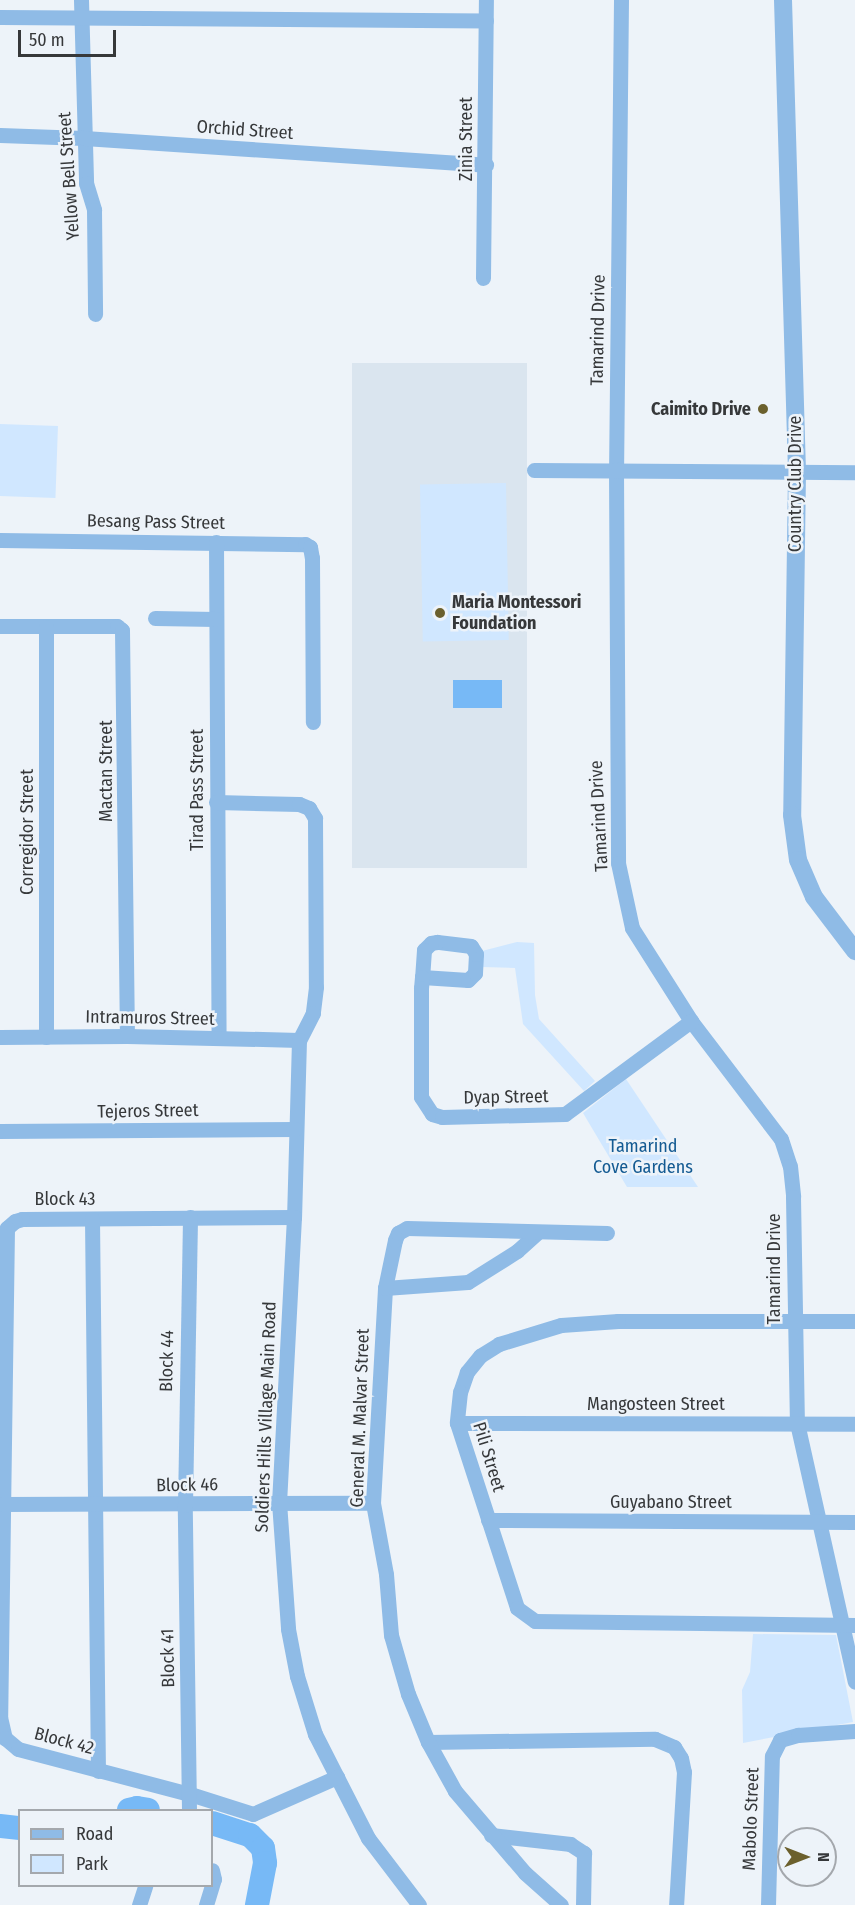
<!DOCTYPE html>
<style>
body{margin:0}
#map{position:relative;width:855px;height:1905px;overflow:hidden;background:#edf3f9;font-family:"Fira Sans Condensed",sans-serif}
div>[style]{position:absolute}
.built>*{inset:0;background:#dae5ef;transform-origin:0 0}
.green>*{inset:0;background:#d0e7ff;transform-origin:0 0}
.water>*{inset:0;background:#77b9f6;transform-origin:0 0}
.river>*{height:24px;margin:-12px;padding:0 12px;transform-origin:12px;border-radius:12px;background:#77b9f6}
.minor>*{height:15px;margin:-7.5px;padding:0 7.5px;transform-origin:7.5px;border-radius:7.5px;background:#8fbbe6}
.tertiary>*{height:18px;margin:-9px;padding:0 9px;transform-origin:9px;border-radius:9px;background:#8fbbe6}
.dots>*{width:16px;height:16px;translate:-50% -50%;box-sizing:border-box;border:3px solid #edf3f9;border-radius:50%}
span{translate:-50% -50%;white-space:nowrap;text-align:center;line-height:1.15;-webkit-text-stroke:5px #edf3f9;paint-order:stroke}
.street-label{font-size:18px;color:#36383a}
.poi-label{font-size:18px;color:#36383a;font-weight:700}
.right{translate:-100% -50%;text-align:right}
.left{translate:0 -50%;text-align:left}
.park-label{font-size:18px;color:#135a92}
.legend{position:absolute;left:18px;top:1809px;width:195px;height:78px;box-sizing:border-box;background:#edf3f9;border:2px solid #a4a8ad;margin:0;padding:8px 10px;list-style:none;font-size:18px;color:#36383a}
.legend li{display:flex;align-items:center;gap:12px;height:30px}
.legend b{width:30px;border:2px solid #a4a8ad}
.north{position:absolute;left:777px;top:1827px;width:60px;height:60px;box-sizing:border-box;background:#edf3f9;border:2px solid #a4a8ad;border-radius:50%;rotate:90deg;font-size:16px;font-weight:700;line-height:24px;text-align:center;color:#36383a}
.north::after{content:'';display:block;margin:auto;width:21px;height:27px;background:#6b602d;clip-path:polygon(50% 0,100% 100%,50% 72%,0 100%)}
.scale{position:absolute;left:18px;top:30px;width:98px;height:27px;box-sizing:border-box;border:3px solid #36383a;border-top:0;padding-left:8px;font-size:18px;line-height:21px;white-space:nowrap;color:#36383a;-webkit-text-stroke:4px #edf3f9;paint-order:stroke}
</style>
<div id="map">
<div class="built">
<div style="left:352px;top:363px;width:175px;height:505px"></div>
</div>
<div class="green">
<div style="left:0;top:424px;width:58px;height:72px;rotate:2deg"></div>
<div style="left:506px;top:483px;width:157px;height:86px;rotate:89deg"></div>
<div style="clip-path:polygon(517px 942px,534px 943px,535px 995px,539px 1019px,595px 1081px,584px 1091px,523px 1024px,515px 968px,482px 967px,482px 951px)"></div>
<div style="clip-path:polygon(626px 1079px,698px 1187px,627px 1187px,583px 1113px)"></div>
<div style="clip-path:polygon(753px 1634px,836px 1635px,853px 1722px,743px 1743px,742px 1690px,750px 1672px)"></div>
</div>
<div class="water">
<div style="left:453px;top:680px;width:49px;height:28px"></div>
</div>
<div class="river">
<div style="left:129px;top:1810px;width:8px;rotate:-14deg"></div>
<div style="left:137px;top:1808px;width:11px;rotate:10deg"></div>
<div style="left:212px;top:1823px;width:40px;rotate:18deg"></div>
<div style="left:250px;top:1835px;width:18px;rotate:45deg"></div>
<div style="left:263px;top:1848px;width:15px;rotate:82deg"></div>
<div style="left:265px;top:1863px;width:43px;rotate:100.8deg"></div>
<div style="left:0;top:1826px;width:20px;rotate:6deg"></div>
</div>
<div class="minor">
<div style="left:81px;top:0;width:183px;rotate:88.4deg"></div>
<div style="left:86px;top:183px;width:28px;rotate:73deg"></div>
<div style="left:94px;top:210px;width:104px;rotate:89.4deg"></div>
<div style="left:621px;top:0;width:469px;rotate:90.6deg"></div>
<div style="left:616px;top:469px;width:394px;rotate:89.7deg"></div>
<div style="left:618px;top:863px;width:66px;rotate:77.8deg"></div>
<div style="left:632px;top:928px;width:110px;rotate:57.6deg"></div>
<div style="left:691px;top:1021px;width:148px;rotate:52.7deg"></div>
<div style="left:781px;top:1139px;width:28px;rotate:72deg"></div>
<div style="left:790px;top:1166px;width:31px;rotate:84deg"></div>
<div style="left:793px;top:1197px;width:226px;rotate:89deg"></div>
<div style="left:797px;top:1423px;width:265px;rotate:77.4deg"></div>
<div style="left:0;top:17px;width:486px;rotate:0.4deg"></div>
<div style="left:0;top:135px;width:84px;rotate:2deg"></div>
<div style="left:84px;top:138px;width:403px;rotate:3.8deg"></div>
<div style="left:483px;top:278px;width:278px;rotate:-89.4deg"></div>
<div style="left:534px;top:470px;width:321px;rotate:0.4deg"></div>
<div style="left:0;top:540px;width:305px;rotate:0.8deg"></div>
<div style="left:305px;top:544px;width:6px;rotate:31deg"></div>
<div style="left:310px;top:547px;width:11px;rotate:80deg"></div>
<div style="left:312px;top:558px;width:164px;rotate:89.7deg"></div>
<div style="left:216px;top:542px;width:496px;rotate:89.7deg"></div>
<div style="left:155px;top:618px;width:61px;rotate:0.9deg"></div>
<div style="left:0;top:626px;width:117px"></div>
<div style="left:117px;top:626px;width:6px;rotate:39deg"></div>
<div style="left:122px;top:630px;width:406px;rotate:89.3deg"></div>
<div style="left:46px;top:627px;width:410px;rotate:90deg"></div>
<div style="left:216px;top:802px;width:83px;rotate:1.4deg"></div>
<div style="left:299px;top:804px;width:11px;rotate:22deg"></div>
<div style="left:309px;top:808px;width:12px;rotate:59deg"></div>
<div style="left:315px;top:818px;width:169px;rotate:89.7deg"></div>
<div style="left:316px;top:987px;width:26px;rotate:97deg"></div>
<div style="left:313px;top:1013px;width:30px;rotate:117deg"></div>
<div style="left:422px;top:977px;width:46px;rotate:3.7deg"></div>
<div style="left:468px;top:980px;width:10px;rotate:-45deg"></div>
<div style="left:475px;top:973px;width:19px;rotate:-87deg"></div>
<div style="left:476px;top:954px;width:9px;rotate:-122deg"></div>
<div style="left:471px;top:946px;width:34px;rotate:-173deg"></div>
<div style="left:437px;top:942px;width:6px;rotate:171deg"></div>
<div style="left:431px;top:943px;width:10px;rotate:135deg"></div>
<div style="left:424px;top:950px;width:27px;rotate:94deg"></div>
<div style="left:422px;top:977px;width:11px;rotate:95deg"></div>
<div style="left:421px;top:988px;width:109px;rotate:90deg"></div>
<div style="left:421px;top:1097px;width:20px;rotate:57deg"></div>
<div style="left:432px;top:1114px;width:10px;rotate:17deg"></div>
<div style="left:442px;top:1117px;width:123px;rotate:-1.4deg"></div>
<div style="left:565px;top:1114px;width:157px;rotate:-36.4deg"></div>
<div style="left:0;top:1037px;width:127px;rotate:-0.5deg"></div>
<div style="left:127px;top:1036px;width:172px;rotate:1.3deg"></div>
<div style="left:299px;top:1040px;width:177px;rotate:91.6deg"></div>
<div style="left:294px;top:1217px;width:285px;rotate:93deg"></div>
<div style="left:279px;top:1502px;width:127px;rotate:85.9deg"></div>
<div style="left:288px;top:1629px;width:48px;rotate:79.2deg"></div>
<div style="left:297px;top:1676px;width:61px;rotate:72.8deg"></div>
<div style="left:315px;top:1734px;width:117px;rotate:63deg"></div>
<div style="left:368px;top:1838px;width:84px;rotate:52.7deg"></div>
<div style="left:0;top:1131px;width:295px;rotate:-0.4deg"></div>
<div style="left:294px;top:1217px;width:272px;rotate:179.6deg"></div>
<div style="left:22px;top:1219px;width:7px;rotate:164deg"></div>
<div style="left:15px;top:1221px;width:11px;rotate:139deg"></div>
<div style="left:7px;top:1228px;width:489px;rotate:90.8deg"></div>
<div style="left:0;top:1717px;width:22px;rotate:77deg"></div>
<div style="left:5px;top:1738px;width:17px;rotate:40deg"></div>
<div style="left:18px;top:1749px;width:178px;rotate:14.7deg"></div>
<div style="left:190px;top:1794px;width:66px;rotate:17.6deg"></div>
<div style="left:253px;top:1814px;width:92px;rotate:-23.8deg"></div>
<div style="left:92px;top:1219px;width:552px;rotate:89.38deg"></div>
<div style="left:385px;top:1288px;width:83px;rotate:-4.1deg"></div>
<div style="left:468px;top:1282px;width:58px;rotate:-32.3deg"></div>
<div style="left:517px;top:1251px;width:28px;rotate:-42deg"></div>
<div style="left:855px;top:1321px;width:237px;rotate:180deg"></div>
<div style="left:618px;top:1321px;width:57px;rotate:176deg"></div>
<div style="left:561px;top:1325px;width:65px;rotate:163deg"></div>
<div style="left:499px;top:1344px;width:22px;rotate:148deg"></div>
<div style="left:480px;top:1356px;width:21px;rotate:129deg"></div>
<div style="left:467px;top:1372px;width:21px;rotate:109deg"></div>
<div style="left:460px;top:1392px;width:31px;rotate:96deg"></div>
<div style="left:457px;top:1423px;width:194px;rotate:72deg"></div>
<div style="left:517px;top:1608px;width:22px;rotate:36deg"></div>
<div style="left:535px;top:1621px;width:320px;rotate:0.7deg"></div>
<div style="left:457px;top:1423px;width:398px;rotate:0.1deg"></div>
<div style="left:2px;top:1504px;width:371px;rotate:-0.2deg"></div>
<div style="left:488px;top:1520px;width:367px;rotate:0.3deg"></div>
<div style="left:428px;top:1742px;width:227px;rotate:-0.8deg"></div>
<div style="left:655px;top:1739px;width:21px;rotate:23deg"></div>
<div style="left:674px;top:1747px;width:13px;rotate:58deg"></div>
<div style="left:681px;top:1758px;width:14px;rotate:78deg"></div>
<div style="left:684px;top:1772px;width:133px;rotate:93.4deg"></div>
<div style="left:189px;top:1810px;width:305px;rotate:-90.8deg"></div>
<div style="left:185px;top:1505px;width:288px;rotate:-89deg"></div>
<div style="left:491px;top:1835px;width:80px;rotate:6.5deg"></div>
<div style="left:570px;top:1844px;width:17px;rotate:33deg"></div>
<div style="left:584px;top:1853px;width:52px;rotate:91.1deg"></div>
<div style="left:139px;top:1905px;width:20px;rotate:-72deg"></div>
<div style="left:206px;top:1905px;width:27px;rotate:-73deg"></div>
<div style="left:214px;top:1879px;width:9px;rotate:-103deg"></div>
<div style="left:561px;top:1905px;width:48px;rotate:-138.4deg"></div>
<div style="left:525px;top:1873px;width:108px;rotate:-130.5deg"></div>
<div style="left:455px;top:1791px;width:56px;rotate:-118.9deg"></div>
<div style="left:428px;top:1742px;width:52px;rotate:-112.6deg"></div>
<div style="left:408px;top:1694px;width:61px;rotate:-106.1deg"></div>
<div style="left:391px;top:1635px;width:61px;rotate:-94.7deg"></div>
<div style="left:386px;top:1574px;width:72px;rotate:-100.4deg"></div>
<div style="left:373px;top:1503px;width:215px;rotate:-86.8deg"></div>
<div style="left:385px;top:1288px;width:49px;rotate:-78.2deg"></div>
<div style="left:395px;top:1240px;width:8px;rotate:-67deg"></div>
<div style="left:398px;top:1233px;width:10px;rotate:-29deg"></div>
<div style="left:407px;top:1228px;width:200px;rotate:1.4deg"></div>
<div style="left:768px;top:1905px;width:149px;rotate:-88.5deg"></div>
<div style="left:772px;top:1756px;width:18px;rotate:-63deg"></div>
<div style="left:780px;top:1740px;width:19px;rotate:-16deg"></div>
<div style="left:798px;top:1735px;width:57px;rotate:-4deg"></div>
</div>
<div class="tertiary">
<div style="left:783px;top:0;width:472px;rotate:88.3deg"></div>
<div style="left:797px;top:472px;width:343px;rotate:90.8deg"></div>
<div style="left:792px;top:815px;width:45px;rotate:82.4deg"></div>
<div style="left:798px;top:860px;width:40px;rotate:66.6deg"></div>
<div style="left:814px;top:897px;width:68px;rotate:52.8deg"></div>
</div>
<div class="dots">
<div style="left:763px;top:409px;background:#6b602d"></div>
<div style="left:440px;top:613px;background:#6b602d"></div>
</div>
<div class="street-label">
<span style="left:245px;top:130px;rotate:4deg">Orchid Street</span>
<span style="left:466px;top:139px;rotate:-90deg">Zinia Street</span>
<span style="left:69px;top:176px;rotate:-94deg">Yellow Bell Street</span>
<span style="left:598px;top:330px;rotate:-89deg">Tamarind Drive</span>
<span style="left:795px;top:484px;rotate:-90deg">Country Club Drive</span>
<span style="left:156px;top:522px;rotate:1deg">Besang Pass Street</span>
<span style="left:106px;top:771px;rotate:-90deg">Mactan Street</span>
<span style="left:197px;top:790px;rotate:-90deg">Tirad Pass Street</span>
<span style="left:599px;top:816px;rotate:-93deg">Tamarind Drive</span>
<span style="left:27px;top:832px;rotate:-90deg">Corregidor Street</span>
<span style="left:150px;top:1018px;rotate:1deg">Intramuros Street</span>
<span style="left:506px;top:1097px;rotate:-1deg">Dyap Street</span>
<span style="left:148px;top:1111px;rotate:-1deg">Tejeros Street</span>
<span style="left:65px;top:1199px">Block 43</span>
<span style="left:774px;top:1269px;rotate:-90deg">Tamarind Drive</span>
<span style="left:167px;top:1361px;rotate:-89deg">Block 44</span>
<span style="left:656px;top:1404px">Mangosteen Street</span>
<span style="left:266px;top:1417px;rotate:-88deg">Soldiers Hills Village Main Road</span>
<span style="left:360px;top:1418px;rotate:-88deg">General M. Malvar Street</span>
<span style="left:489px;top:1457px;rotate:73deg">Pili Street</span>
<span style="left:187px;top:1485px;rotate:-1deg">Block 46</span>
<span style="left:671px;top:1502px">Guyabano Street</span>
<span style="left:168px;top:1658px;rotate:-91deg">Block 41</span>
<span style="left:64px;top:1741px;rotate:15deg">Block 42</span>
<span style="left:751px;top:1819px;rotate:-88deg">Mabolo Street</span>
</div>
<div class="poi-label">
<span class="right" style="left:751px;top:409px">Caimito Drive</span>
<span class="left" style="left:452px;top:613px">Maria Montessori<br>Foundation</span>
</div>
<div class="park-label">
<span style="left:643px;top:1157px">Tamarind<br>Cove Gardens</span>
</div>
<ul class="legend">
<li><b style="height:8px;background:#8fbbe6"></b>Road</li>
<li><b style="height:16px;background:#d0e7ff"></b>Park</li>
</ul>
<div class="north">N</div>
<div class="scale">50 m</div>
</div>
